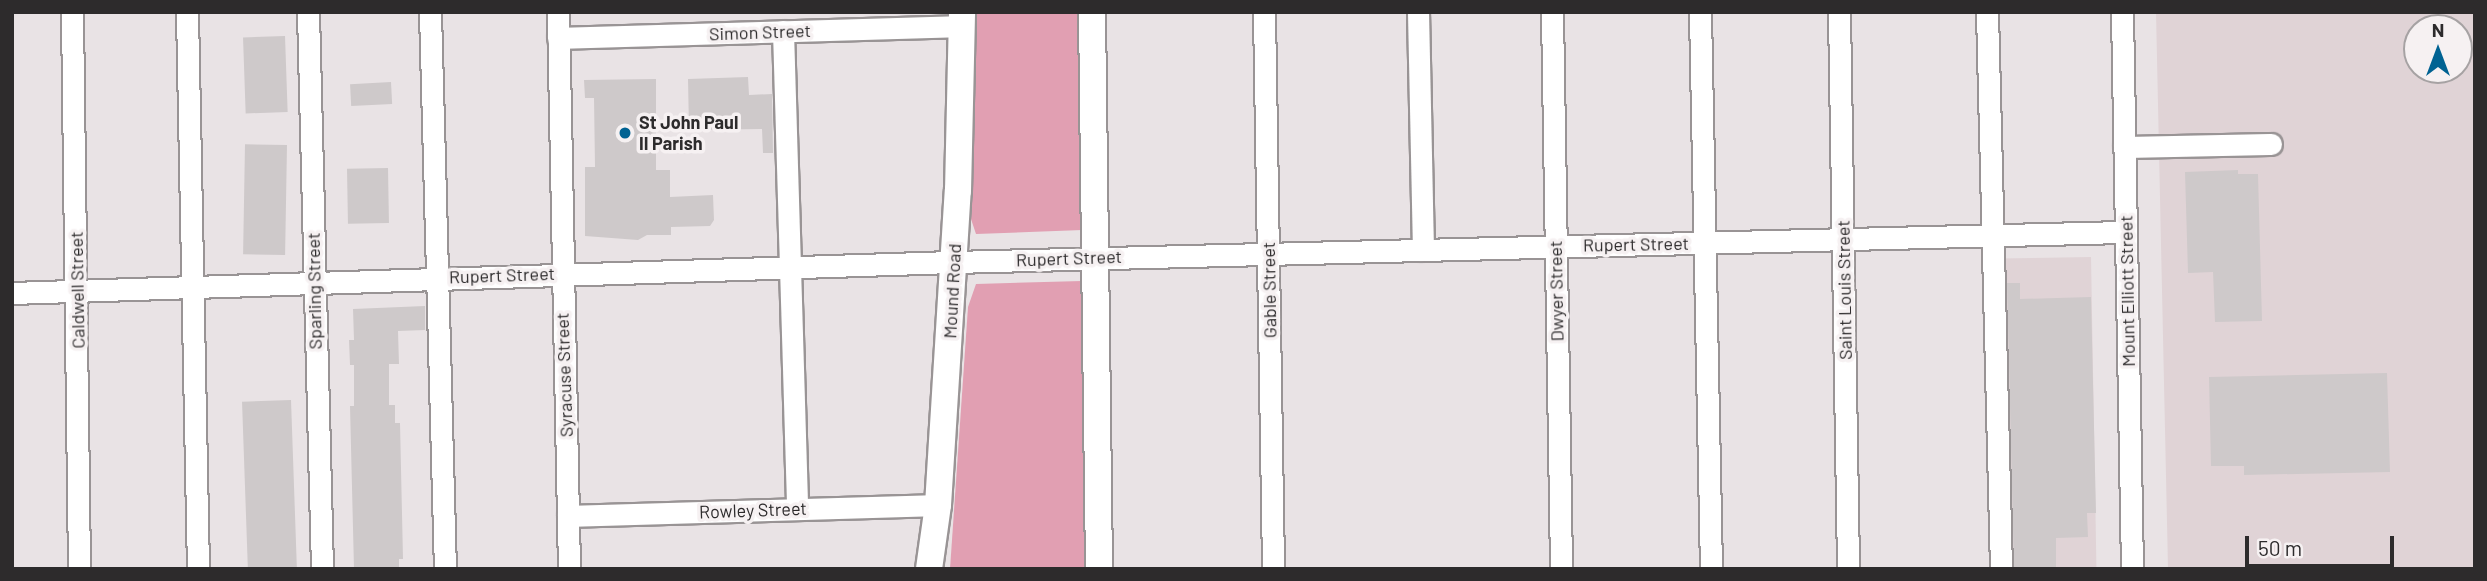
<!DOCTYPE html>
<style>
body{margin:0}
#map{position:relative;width:2487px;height:581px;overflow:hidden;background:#e9e3e5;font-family:Barlow,sans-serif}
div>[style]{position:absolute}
.built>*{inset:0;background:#e0d3d6;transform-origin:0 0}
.green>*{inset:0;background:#e19fb2}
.building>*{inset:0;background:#cec9ca;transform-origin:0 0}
.roads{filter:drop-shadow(2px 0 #999495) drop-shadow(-2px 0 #999495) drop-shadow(0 2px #999495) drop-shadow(0 -2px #999495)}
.minor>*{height:21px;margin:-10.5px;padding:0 10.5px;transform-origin:10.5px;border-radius:10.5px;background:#fff}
.major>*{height:26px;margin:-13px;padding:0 13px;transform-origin:13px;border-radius:13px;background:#fff}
.dots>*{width:19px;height:19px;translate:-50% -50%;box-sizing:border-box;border:4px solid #f6f1f2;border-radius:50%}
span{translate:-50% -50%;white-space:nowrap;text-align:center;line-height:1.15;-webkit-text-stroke:7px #f6f1f2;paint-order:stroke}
.street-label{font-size:18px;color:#2d2b2c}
.poi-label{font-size:18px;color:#2d2b2c;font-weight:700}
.left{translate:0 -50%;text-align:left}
.frame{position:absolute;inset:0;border:14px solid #2d2b2c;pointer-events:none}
.north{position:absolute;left:2403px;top:14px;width:70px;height:70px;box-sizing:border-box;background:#f6f1f2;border:2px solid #a6a2a3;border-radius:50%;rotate:0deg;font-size:19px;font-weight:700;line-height:28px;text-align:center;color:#2d2b2c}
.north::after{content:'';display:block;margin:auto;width:24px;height:32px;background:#006292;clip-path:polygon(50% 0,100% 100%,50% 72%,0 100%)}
.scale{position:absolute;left:2245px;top:536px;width:149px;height:32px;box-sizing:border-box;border:4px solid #2d2b2c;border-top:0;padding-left:9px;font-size:21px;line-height:24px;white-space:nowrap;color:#2d2b2c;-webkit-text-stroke:5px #f6f1f2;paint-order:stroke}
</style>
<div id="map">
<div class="built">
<div style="clip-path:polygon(evenodd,2156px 12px,2475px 12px,2475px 569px,2168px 569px,2156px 12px,2417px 28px,2459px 28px,2459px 70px,2417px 70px,2417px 28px)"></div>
<div style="left:2091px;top:257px;width:312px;height:93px;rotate:89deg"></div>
</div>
<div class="green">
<div style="clip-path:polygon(973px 12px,1077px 12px,1082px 230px,976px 234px,971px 219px)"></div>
<div style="clip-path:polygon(1082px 281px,1089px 569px,950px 569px,968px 307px,976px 284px)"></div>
</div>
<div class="building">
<div style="left:285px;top:36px;width:76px;height:42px;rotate:88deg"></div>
<div style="clip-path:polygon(748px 77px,749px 95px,772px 94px,773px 153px,763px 153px,762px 129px,689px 130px,688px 79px)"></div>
<div style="clip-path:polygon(656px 79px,656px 170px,670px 170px,670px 197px,713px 195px,714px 220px,710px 226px,671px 227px,671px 235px,647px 235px,638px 240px,585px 236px,585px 167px,595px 167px,594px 98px,585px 98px,584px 80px)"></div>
<div style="left:391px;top:82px;width:22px;height:41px;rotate:87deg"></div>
<div style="left:287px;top:145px;width:110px;height:42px;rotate:91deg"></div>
<div style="left:388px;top:168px;width:55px;height:41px;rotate:89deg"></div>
<div style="clip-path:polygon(2238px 170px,2238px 174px,2258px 174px,2262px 321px,2215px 322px,2213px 272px,2188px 273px,2185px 172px)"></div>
<div style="clip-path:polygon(2007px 283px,2020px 283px,2020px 299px,2091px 297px,2096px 513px,2087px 513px,2088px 537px,2056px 538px,2056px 569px,2014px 569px)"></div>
<div style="clip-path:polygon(425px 306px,425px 330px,398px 331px,399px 364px,389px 364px,389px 405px,395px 405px,395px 423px,400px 423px,403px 559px,399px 559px,399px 569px,354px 569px,350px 406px,354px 406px,354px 365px,350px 365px,349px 340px,354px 340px,353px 309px)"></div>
<div style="clip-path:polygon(2387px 373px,2390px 472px,2244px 475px,2244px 466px,2211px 466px,2209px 377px)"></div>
<div style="left:291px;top:400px;width:169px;height:49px;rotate:88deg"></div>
</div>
<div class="roads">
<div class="minor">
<div style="left:72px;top:12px;width:557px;rotate:89.28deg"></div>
<div style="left:187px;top:12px;width:557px;rotate:88.87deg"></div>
<div style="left:308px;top:12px;width:557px;rotate:88.56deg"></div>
<div style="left:430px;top:12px;width:557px;rotate:88.46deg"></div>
<div style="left:558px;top:12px;width:557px;rotate:88.87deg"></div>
<div style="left:1264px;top:12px;width:557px;rotate:89.07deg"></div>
<div style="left:1418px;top:12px;width:238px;rotate:88.8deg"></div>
<div style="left:1552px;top:12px;width:557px;rotate:89.07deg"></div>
<div style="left:1700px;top:12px;width:557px;rotate:88.87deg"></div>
<div style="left:1839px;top:12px;width:557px;rotate:89.07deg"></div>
<div style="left:1987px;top:12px;width:557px;rotate:88.56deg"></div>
<div style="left:2122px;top:12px;width:557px;rotate:88.97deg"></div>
<div style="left:783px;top:31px;width:478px;rotate:88.3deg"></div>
<div style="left:558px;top:38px;width:405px;rotate:-1.7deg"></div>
<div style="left:2124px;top:147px;width:147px;rotate:-1.2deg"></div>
<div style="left:12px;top:293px;width:942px;rotate:-1.89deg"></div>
<div style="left:953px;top:262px;width:1173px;rotate:-1.47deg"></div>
<div style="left:568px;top:516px;width:370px;rotate:-1.7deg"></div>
</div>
<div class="major">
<div style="left:1092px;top:12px;width:557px;rotate:89.28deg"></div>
<div style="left:929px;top:569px;width:65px;rotate:-82deg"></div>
<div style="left:938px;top:505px;width:315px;rotate:-86.4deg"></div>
<div style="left:958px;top:191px;width:179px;rotate:-88.7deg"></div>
</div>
</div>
<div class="dots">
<div style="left:625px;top:133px;background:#006292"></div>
</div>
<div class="street-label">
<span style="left:760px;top:32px;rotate:-2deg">Simon Street</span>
<span style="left:1636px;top:244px;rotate:-1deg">Rupert Street</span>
<span style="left:1069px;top:258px;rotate:-2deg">Rupert Street</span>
<span style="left:502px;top:275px;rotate:-2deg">Rupert Street</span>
<span style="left:77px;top:290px;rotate:-91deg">Caldwell Street</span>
<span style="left:1269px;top:290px;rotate:-91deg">Gable Street</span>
<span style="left:1844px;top:290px;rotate:-91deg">Saint Louis Street</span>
<span style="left:314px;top:291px;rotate:-91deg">Sparling Street</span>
<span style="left:952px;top:291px;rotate:-87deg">Mound Road</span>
<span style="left:1556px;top:291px;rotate:-91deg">Dwyer Street</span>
<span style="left:2127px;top:291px;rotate:-91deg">Mount Elliott Street</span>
<span style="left:564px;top:375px;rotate:-92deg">Syracuse Street</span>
<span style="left:753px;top:510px;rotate:-2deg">Rowley Street</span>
</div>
<div class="poi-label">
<span class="left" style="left:639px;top:133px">St John Paul<br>II Parish</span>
</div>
<div class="frame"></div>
<div class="north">N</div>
<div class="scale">50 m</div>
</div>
